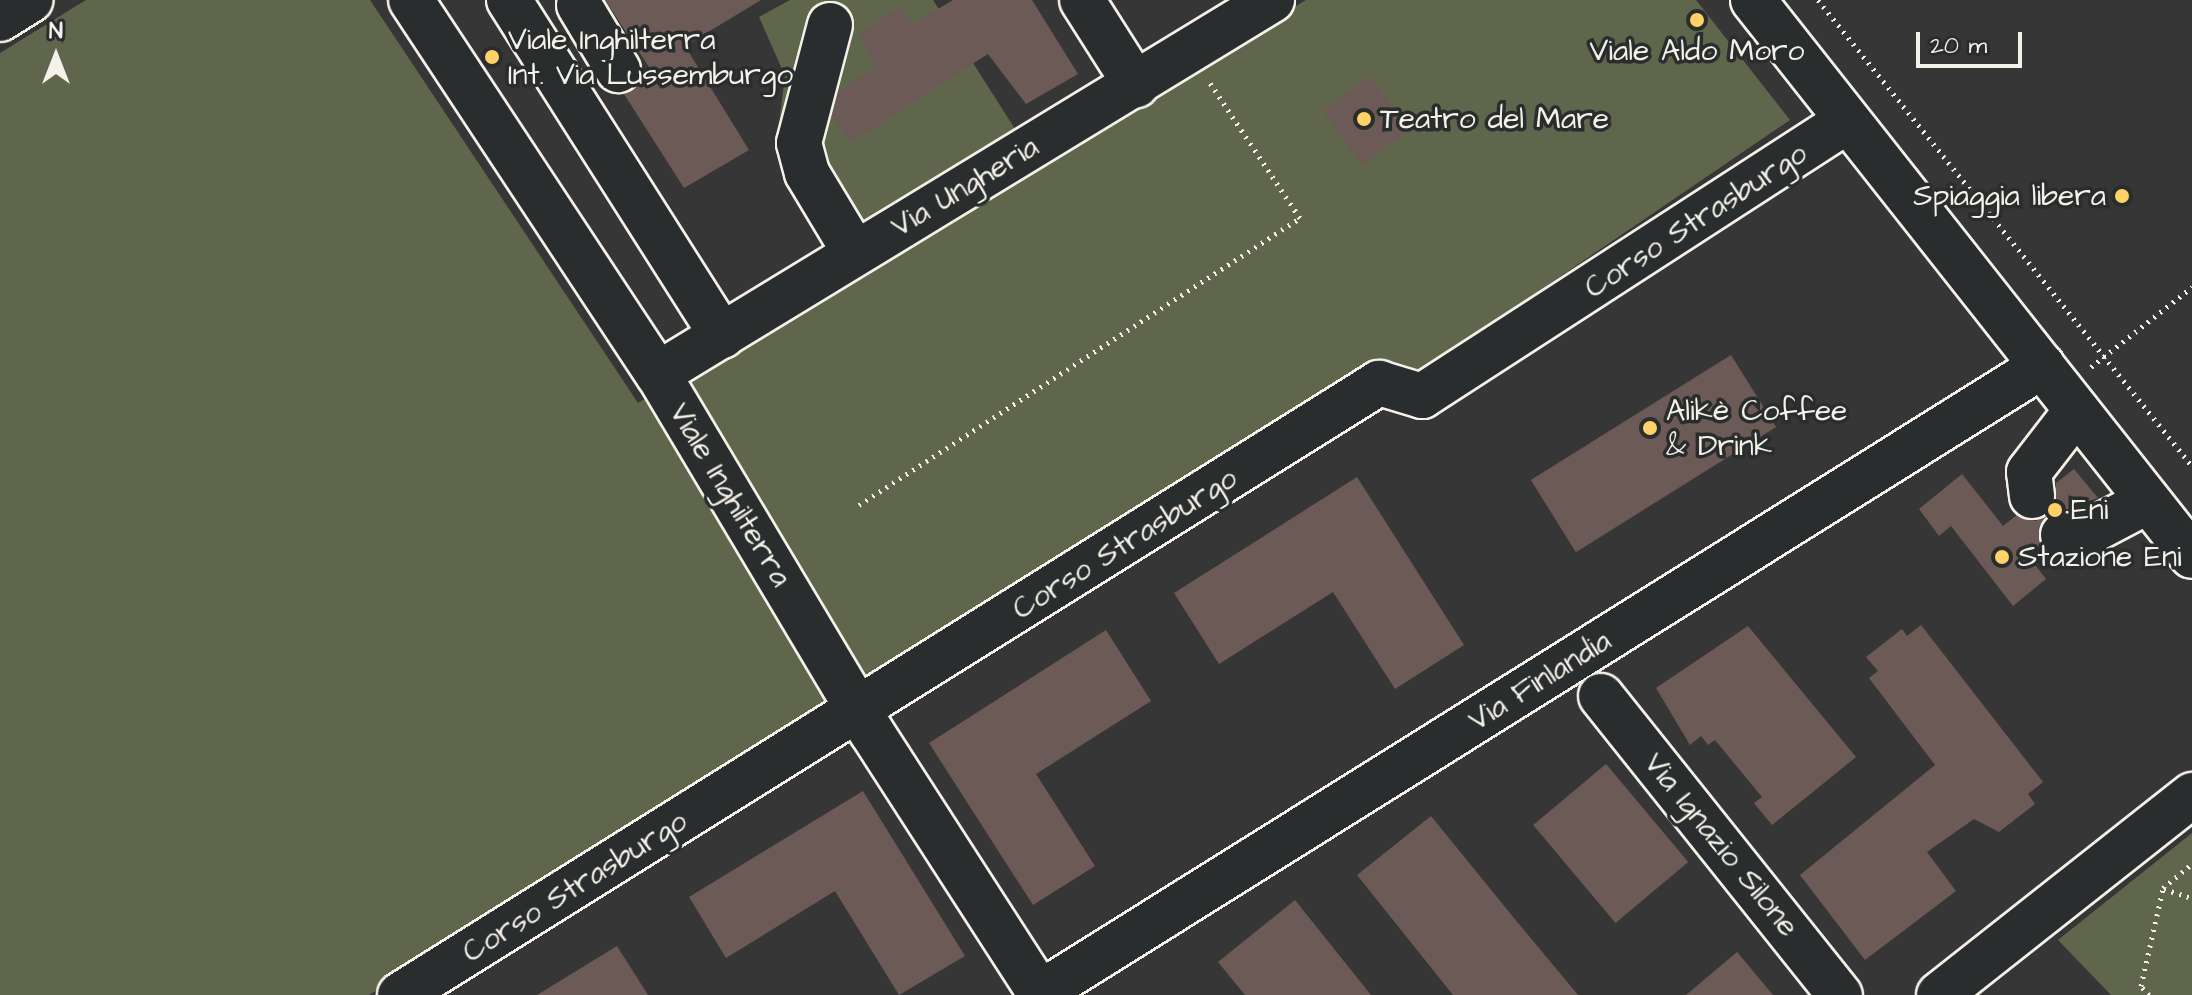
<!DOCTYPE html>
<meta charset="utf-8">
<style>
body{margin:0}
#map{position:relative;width:2192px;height:995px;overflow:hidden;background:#373636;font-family:"Architects Daughter",sans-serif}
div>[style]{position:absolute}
.green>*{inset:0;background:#60664c}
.building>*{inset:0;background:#6c5a56;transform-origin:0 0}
.path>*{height:5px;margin-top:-2.5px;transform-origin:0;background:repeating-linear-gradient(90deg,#f4f1e8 0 2px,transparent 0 8px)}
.roads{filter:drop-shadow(2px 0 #f4f1e8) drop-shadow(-2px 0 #f4f1e8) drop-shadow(0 2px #f4f1e8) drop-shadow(0 -2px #f4f1e8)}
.minor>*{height:44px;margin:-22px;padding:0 22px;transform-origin:22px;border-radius:22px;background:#2a2d2e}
.dots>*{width:22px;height:22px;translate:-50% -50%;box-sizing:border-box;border:4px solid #2a2d2e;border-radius:50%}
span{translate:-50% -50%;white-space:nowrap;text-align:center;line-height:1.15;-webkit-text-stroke:7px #2a2d2e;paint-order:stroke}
.poi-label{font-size:30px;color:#f4f1e8}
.left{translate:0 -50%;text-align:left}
.right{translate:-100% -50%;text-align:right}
.street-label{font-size:30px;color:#f4f1e8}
.north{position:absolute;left:16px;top:16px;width:80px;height:80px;-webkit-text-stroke:6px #2a2d2e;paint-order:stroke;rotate:0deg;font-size:22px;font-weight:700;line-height:32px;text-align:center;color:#f4f1e8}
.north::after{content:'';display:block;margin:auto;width:28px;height:36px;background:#f4f1e8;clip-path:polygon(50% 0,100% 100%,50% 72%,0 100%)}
.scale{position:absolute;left:1916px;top:32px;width:106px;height:36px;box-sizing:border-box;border:4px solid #f4f1e8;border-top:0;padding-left:10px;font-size:24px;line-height:28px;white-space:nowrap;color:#f4f1e8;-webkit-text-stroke:6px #2a2d2e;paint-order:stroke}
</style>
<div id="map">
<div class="green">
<div style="clip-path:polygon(86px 0,370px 0,638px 403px,1306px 0,1696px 0,1790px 120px,1423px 370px,1378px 364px,369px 995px,0 995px,0 53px)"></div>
<div style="clip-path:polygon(790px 0,933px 0,1015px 129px,832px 242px,776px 147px,785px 76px,759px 17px)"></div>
<div style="clip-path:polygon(2192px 833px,2192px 995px,2111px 995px,2058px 940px)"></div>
</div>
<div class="building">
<div style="clip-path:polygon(605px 0,761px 0,685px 46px,749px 150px,684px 188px,624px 94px,649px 67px)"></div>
<div style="clip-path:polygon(953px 0,1032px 0,1078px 74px,1026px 104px,988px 54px,851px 142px,832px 117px,839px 90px,876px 68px,860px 34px,899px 8px,913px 24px)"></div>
<div style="left:1370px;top:76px;width:67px;height:59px;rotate:54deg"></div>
<div style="left:1731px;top:355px;width:85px;height:236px;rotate:58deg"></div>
<div style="clip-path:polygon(2074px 469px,2098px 498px,2045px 517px,2041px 545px,2028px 556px,2046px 579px,2013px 606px,1951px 526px,1939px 536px,1919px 509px,1962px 474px,2003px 526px,2017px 515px,2036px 521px,2055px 506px,2056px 483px)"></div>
<div style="clip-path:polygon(1357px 477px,1464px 645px,1395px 689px,1333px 592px,1219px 664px,1174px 593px)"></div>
<div style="clip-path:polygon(1921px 625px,2043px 782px,2028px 794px,2035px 804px,1999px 832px,1974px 819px,1927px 852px,1956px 891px,1865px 960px,1800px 875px,1935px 765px,1869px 678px,1878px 671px,1866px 657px,1902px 629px,1907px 636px)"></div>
<div style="clip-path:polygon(1748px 626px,1856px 757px,1772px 825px,1754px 803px,1762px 797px,1715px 740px,1708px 745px,1701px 736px,1690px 745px,1656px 688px)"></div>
<div style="clip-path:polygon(1106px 630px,1151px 701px,1036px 774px,1095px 866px,1033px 905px,929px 743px)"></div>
<div style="left:1606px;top:764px;width:128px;height:95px;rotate:50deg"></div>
<div style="clip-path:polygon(863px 791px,965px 956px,899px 995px,835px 891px,726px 958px,689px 897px)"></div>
<div style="clip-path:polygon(1431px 816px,1514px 918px,1578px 995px,1453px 995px,1357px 875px)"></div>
<div style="clip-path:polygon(1295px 900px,1371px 995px,1245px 995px,1218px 962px)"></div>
<div style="clip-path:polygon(617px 946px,648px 995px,537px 995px)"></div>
<div style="clip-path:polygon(1737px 952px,1773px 995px,1686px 995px)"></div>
</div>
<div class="path">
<div style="left:1818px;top:0;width:598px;rotate:51.25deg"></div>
<div style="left:2091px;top:367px;width:129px;rotate:-38.4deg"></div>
<div style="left:859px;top:505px;width:526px;rotate:-33.06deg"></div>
<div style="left:1300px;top:218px;width:162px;rotate:-123.7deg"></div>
<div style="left:2164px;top:889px;width:29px;rotate:18deg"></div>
<div style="left:2149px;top:995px;width:12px;rotate:-132deg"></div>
<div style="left:2141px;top:986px;width:100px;rotate:-77.3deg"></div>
<div style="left:2163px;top:888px;width:38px;rotate:-40deg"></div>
</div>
<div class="roads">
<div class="minor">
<div style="left:411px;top:0;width:448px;rotate:56.6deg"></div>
<div style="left:658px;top:374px;width:416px;rotate:59.2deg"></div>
<div style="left:871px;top:731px;width:314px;rotate:57.2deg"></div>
<div style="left:509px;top:0;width:398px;rotate:57.6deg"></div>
<div style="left:1082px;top:0;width:101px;rotate:57.6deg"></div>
<div style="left:1753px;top:0;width:708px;rotate:51.71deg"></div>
<div style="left:579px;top:5px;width:76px;rotate:59deg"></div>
<div style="left:0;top:19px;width:36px;rotate:-32deg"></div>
<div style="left:830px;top:25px;width:122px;rotate:104.7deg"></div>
<div style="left:799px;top:143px;width:31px;rotate:75deg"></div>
<div style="left:807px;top:173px;width:93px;rotate:59deg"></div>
<div style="left:658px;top:374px;width:719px;rotate:-31.35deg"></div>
<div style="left:2032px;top:496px;width:24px;rotate:-97deg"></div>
<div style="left:2029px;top:472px;width:78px;rotate:-52.3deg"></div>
<div style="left:2063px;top:535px;width:14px;rotate:17deg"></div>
<div style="left:2076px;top:539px;width:81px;rotate:-27.8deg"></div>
<div style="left:1601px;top:696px;width:383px;rotate:51.4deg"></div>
<div style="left:400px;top:995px;width:1155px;rotate:-32.01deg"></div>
<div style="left:1379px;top:383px;width:45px;rotate:16.8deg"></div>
<div style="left:1422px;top:396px;width:506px;rotate:-32.91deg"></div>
<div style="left:1037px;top:995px;width:1186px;rotate:-32.04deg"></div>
<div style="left:1939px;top:995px;width:323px;rotate:-38.3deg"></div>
</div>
</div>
<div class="dots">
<div style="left:1697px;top:20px;background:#ffd166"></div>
<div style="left:492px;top:57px;background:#ffd166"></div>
<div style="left:1364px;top:119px;background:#ffd166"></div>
<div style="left:2122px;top:196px;background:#ffd166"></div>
<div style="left:1650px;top:428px;background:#ffd166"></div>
<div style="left:2055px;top:510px;background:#ffd166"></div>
<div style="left:2002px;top:557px;background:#ffd166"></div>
</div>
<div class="poi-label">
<span class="left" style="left:508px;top:57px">Viale Inghilterra<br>Int. Via Lussemburgo</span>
<span style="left:1697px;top:51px">Viale Aldo Moro</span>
<span class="left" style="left:1380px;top:119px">Teatro del Mare</span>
<span class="right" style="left:2106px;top:196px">Spiaggia libera</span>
<span class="left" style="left:1666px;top:428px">Alikè Coffee<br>&amp; Drink</span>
<span class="left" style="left:2071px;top:510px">Eni</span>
<span class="left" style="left:2018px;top:557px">Stazione Eni</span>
</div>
<div class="street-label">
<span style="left:965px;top:187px;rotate:-31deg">Via Ungheria</span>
<span style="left:1696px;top:221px;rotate:-33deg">Corso Strasburgo</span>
<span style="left:730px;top:495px;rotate:59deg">Viale Inghilterra</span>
<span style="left:1125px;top:544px;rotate:-32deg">Corso Strasburgo</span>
<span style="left:1540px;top:681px;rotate:-32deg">Via Finlandia</span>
<span style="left:1721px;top:845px;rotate:51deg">Via Ignazio Silone</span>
<span style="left:575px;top:887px;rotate:-32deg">Corso Strasburgo</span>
</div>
<div class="north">N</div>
<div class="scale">20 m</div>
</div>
